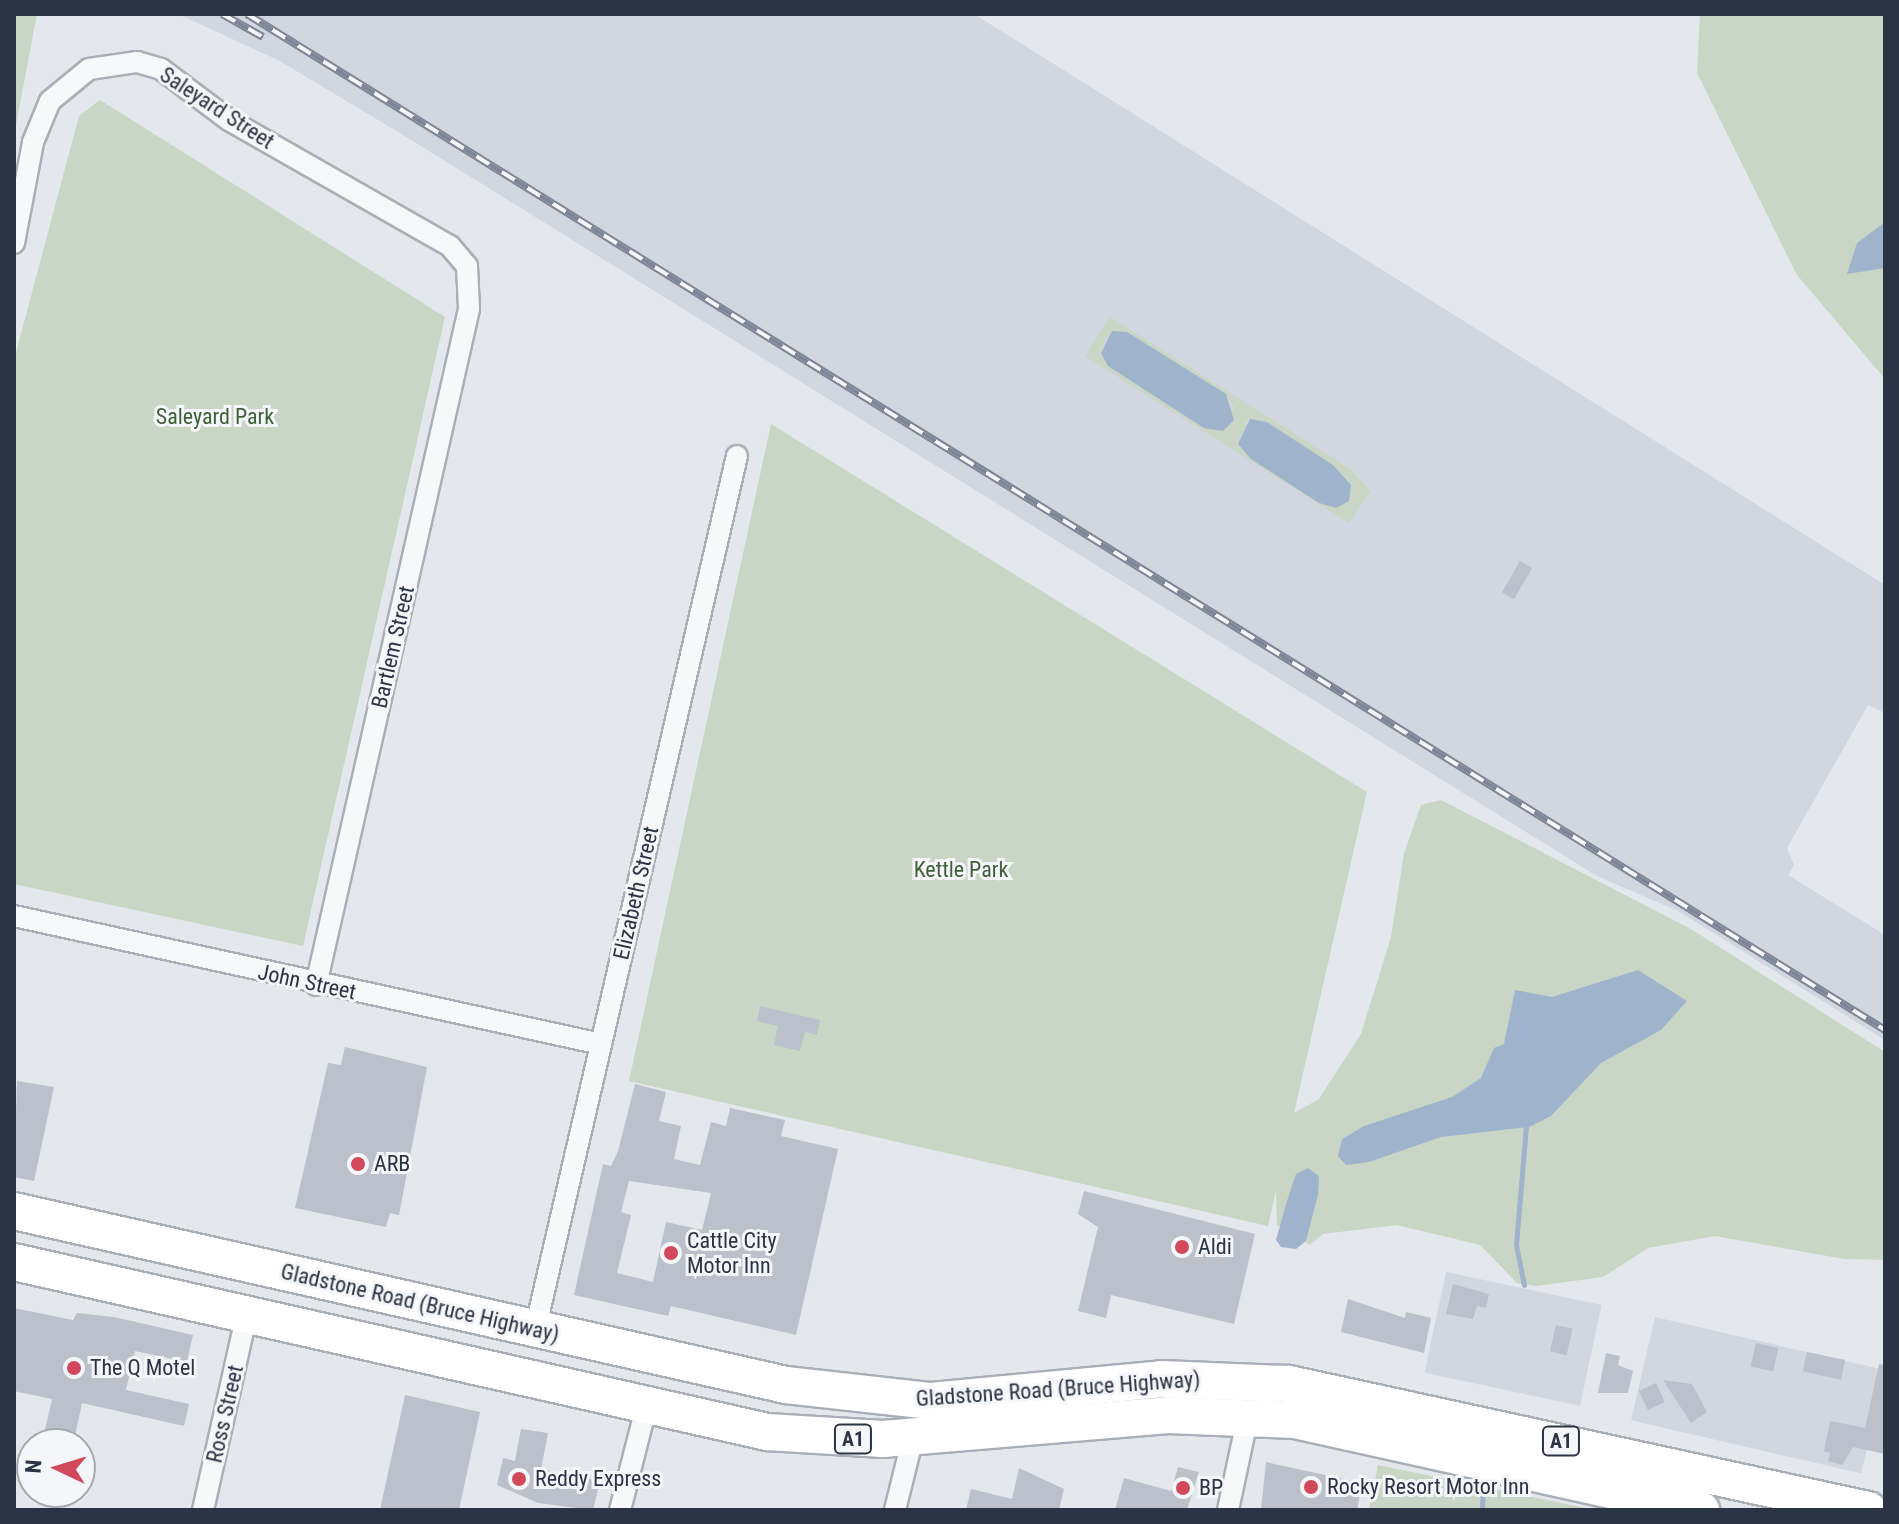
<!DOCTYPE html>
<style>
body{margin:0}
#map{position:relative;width:1899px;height:1524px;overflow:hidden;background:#e4e7ec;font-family:"Roboto Condensed",sans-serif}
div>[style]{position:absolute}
.built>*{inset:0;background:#d2d6de;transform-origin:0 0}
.green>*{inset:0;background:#c9d6c5}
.water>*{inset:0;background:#9fb4cc}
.stream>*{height:5px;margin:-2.5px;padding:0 2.5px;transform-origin:2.5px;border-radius:2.5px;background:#9fb4cc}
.building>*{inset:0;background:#bbc0ca;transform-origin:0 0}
.roads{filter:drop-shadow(2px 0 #a9aeb7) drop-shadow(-2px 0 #a9aeb7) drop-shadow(0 2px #a9aeb7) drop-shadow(0 -2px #a9aeb7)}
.street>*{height:20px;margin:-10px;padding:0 10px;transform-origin:10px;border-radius:10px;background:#f7f8fa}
.highway>*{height:36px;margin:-18px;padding:0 18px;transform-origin:18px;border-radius:18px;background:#fff}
.rail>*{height:8px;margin-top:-4px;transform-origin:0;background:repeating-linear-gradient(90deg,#f4f6f9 0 15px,#7d8696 0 30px);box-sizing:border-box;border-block:2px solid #7d8696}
.dots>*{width:22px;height:22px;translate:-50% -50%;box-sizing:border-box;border:4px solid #f4f6f9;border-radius:50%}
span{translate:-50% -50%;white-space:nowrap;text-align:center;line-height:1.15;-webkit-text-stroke:6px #f4f6f9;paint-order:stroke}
.shield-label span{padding:2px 6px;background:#f4f6f9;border:2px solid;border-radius:6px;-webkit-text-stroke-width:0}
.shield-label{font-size:20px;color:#2b3445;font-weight:700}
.street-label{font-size:22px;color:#2b3445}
.park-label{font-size:22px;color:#3f6138}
.poi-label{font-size:22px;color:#2b3445}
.left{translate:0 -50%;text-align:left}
.frame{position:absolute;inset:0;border:16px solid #2b3445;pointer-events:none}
.north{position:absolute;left:16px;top:1428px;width:80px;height:80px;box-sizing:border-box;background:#f4f6f9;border:2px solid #a4a8b1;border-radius:50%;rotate:274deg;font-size:22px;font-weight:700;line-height:32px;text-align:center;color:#2b3445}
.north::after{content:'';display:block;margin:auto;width:28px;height:36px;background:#d1495b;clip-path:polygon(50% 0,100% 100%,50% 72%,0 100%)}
</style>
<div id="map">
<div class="built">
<div style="clip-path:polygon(178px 14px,974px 14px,1885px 585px,1885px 713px,1868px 705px,1787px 848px,1794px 865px,1788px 875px,1885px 935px,1885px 1040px,1678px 911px,1597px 876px,408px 138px,278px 60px)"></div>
<div style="left:1446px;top:1272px;width:159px;height:103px;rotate:12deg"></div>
<div style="left:1655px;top:1317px;width:236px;height:106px;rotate:13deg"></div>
</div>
<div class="green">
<div style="clip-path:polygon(14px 14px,37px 14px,14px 135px)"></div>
<div style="clip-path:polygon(1700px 14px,1885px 14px,1885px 379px,1797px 275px,1697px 73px)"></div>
<div style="clip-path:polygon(100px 100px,445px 317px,303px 946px,14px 884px,14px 360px,79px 116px)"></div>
<div style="clip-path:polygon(evenodd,1110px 317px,1350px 469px,1371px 491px,1349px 523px,1085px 356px,1110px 317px,1106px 336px,1226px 394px,1236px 411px,1101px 353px,1106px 336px,1110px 317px,1250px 419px,1267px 422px,1333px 465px,1244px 424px,1250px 419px)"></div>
<div style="clip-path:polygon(771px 424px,1367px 792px,1294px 1113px,1319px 1099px,1361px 1034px,1391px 937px,1404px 853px,1421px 805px,1441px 800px,1691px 929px,1885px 1052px,1885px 1260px,1844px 1259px,1715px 1236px,1648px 1248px,1603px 1277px,1536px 1286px,1517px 1283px,1480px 1245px,1397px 1225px,1323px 1234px,1310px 1245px,1277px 1225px,1276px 1191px,1268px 1226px,629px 1081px)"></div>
<div style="clip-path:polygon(1378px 1465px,1595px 1510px,1369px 1510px)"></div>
</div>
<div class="water">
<div style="clip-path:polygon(1885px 222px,1885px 268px,1847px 274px,1857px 243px)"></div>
<div style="clip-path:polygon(1112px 331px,1127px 332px,1226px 394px,1234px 420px,1223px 431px,1204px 428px,1108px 366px,1101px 353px)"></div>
<div style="clip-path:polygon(1250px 419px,1267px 422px,1333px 465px,1351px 485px,1349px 501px,1336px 508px,1319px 503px,1251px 459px,1238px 444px)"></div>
<div style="clip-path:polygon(1638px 970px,1687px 1001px,1661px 1030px,1601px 1063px,1551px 1116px,1529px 1127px,1441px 1137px,1369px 1162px,1346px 1165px,1338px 1156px,1342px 1139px,1364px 1126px,1452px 1097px,1481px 1078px,1494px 1048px,1504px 1044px,1515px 990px,1552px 997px)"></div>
<div style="clip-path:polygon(1308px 1168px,1319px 1176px,1318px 1195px,1306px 1241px,1296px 1249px,1281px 1247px,1276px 1240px,1287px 1201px,1296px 1174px)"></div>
</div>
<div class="stream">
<div style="left:1524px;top:1285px;width:41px;rotate:-101.3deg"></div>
<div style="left:1516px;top:1245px;width:118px;rotate:-85.2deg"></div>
<div style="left:1482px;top:1510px;width:29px;rotate:-88deg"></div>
</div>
<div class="building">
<div style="left:1520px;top:561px;width:14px;height:36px;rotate:30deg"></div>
<div style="clip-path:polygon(760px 1006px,820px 1020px,817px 1035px,805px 1032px,800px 1051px,774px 1045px,778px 1026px,757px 1021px)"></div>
<div style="clip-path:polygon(345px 1047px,427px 1067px,399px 1215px,390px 1213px,386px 1227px,295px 1208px,328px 1063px,341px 1065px)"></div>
<div style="clip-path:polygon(17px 1081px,54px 1087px,34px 1181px,14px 1177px)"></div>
<div style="clip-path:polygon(evenodd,635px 1084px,666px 1092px,659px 1121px,681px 1126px,674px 1159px,700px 1165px,711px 1122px,726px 1126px,730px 1108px,785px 1120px,781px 1136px,838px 1149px,796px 1335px,671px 1306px,668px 1316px,574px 1295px,603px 1164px,611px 1166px,618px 1151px,635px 1084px,629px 1181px,711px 1193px,702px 1230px,666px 1222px,653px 1282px,617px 1273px,631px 1215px,621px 1212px,629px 1181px)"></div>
<div style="clip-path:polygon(1084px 1191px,1255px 1234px,1234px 1324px,1111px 1295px,1106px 1318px,1078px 1311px,1098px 1227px,1078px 1214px)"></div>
<div style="clip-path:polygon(1453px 1284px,1489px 1294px,1486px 1308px,1477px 1306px,1473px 1319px,1446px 1314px)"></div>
<div style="clip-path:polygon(1348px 1299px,1405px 1318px,1406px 1312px,1431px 1318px,1424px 1353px,1341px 1332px)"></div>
<div style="clip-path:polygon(14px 1308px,73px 1320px,77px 1313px,114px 1317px,193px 1335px,187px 1362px,135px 1351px,126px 1390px,189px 1404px,184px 1426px,82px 1403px,74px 1440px,44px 1434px,52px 1399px,14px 1391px)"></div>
<div style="left:1556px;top:1325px;width:17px;height:27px;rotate:13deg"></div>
<div style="left:1756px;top:1343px;width:23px;height:24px;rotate:13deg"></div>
<div style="left:1807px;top:1352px;width:39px;height:20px;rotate:12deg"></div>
<div style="clip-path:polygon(1606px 1353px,1620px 1356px,1618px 1365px,1633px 1371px,1628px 1393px,1598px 1393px)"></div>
<div style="clip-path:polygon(1879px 1364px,1885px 1365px,1885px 1454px,1853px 1447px,1842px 1465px,1828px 1461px,1830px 1453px,1824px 1451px,1830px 1421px,1865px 1428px)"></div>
<div style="clip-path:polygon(1663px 1380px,1692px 1384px,1707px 1412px,1691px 1423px)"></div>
<div style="left:1656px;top:1383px;width:21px;height:19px;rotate:65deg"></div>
<div style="clip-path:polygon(405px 1395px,480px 1412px,459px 1510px,380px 1510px)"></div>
<div style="clip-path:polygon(521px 1429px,548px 1433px,541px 1469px,600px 1481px,593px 1510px,538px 1503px,497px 1485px,503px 1458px,515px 1461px)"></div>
<div style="clip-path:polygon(1266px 1462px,1362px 1483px,1357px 1510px,1261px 1510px)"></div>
<div style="clip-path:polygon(1178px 1467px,1199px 1472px,1187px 1510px,1115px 1510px,1124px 1478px,1171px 1491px)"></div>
<div style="clip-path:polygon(1019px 1468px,1064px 1489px,1059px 1510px,966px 1510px,971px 1489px,1012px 1499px)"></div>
</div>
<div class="roads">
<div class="street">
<div style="left:14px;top:243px;width:103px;rotate:-79.3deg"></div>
<div style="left:33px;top:142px;width:44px;rotate:-67.5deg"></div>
<div style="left:50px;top:101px;width:50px;rotate:-39.4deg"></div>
<div style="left:89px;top:69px;width:49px;rotate:-8.3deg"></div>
<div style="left:137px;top:62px;width:25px;rotate:16deg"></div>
<div style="left:161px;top:69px;width:85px;rotate:36.9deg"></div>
<div style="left:229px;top:120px;width:254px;rotate:29.7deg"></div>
<div style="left:450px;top:246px;width:26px;rotate:50deg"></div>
<div style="left:467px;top:266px;width:43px;rotate:87.3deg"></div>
<div style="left:469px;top:309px;width:693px;rotate:102.75deg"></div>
<div style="left:14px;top:916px;width:601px;rotate:12.3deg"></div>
<div style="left:535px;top:1330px;width:897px;rotate:-76.99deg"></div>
<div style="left:203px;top:1510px;width:197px;rotate:-77.4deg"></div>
<div style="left:620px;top:1510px;width:105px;rotate:-75.7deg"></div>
<div style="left:895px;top:1510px;width:75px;rotate:-76.1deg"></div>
<div style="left:1228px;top:1510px;width:96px;rotate:-78deg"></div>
</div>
<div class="highway">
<div style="left:14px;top:1211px;width:791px;rotate:12.7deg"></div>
<div style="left:786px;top:1385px;width:146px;rotate:6.3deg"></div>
<div style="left:931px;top:1401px;width:232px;rotate:-5.4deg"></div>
<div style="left:1162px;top:1379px;width:127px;rotate:2.3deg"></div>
<div style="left:1289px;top:1384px;width:593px;rotate:12.28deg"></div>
<div style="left:14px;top:1262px;width:772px;rotate:12.72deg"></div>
<div style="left:767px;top:1432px;width:116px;rotate:3.5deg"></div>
<div style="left:883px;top:1439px;width:286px;rotate:-4.8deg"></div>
<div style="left:1168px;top:1415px;width:127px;rotate:2.3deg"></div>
<div style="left:1295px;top:1420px;width:416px;rotate:12.5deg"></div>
</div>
</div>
<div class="rail">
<div style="left:222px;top:14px;width:47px;rotate:29.3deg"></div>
<div style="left:247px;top:14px;width:1928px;rotate:31.81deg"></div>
</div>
<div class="dots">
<div style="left:358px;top:1164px;background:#d1495b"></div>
<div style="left:1182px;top:1247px;background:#d1495b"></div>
<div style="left:671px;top:1253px;background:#d1495b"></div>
<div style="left:74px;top:1368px;background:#d1495b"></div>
<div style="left:519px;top:1479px;background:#d1495b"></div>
<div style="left:1311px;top:1487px;background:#d1495b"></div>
<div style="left:1183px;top:1488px;background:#d1495b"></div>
</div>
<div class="shield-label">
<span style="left:853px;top:1439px">A1</span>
<span style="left:1561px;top:1441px">A1</span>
</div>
<div class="street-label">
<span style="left:217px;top:108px;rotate:33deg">Saleyard Street</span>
<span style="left:393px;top:647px;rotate:-77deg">Bartlem Street</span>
<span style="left:636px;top:893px;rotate:-77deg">Elizabeth Street</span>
<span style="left:307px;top:982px;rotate:12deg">John Street</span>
<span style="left:420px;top:1303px;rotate:13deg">Gladstone Road (Bruce Highway)</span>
<span style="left:1058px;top:1389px;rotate:-4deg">Gladstone Road (Bruce Highway)</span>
<span style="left:225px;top:1414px;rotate:-77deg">Ross Street</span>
</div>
<div class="park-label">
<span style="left:215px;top:417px">Saleyard Park</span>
<span style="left:961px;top:870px">Kettle Park</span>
</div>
<div class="poi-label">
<span class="left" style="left:374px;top:1164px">ARB</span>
<span class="left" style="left:687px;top:1253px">Cattle City<br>Motor Inn</span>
<span class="left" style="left:1198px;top:1247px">Aldi</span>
<span class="left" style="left:90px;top:1368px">The Q Motel</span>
<span class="left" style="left:535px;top:1479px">Reddy Express</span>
<span class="left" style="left:1327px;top:1487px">Rocky Resort Motor Inn</span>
<span class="left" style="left:1199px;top:1488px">BP</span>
</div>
<div class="frame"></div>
<div class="north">N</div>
</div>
